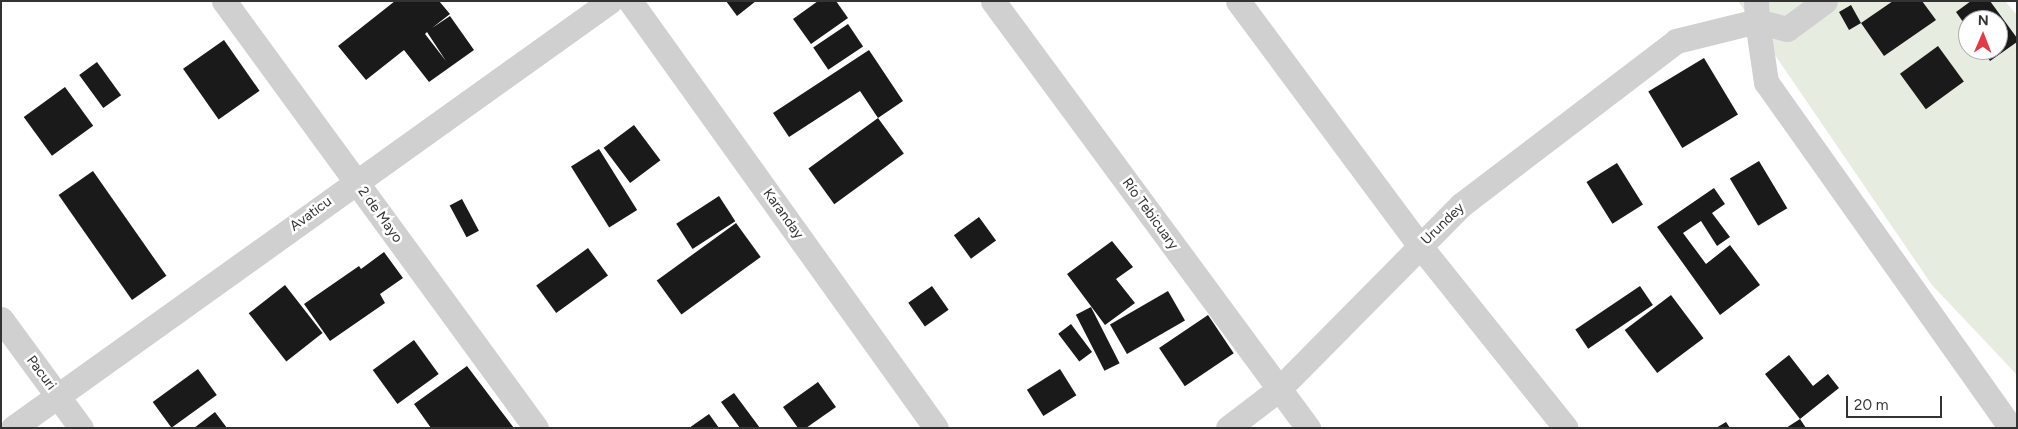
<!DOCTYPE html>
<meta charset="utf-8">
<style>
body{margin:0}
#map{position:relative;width:2018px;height:429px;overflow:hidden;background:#fff;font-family:Figtree,sans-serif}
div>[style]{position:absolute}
.green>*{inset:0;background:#e6ecdf}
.building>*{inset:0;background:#1a1a1a;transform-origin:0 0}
.minor>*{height:25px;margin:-12.5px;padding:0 12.5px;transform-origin:12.5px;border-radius:12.5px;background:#d0d0d0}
span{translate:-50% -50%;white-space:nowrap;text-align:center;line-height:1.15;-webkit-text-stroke:5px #fff;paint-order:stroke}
.street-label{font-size:14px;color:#333}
.frame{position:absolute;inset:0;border:2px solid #333;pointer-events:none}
.north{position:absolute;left:1958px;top:10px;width:50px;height:50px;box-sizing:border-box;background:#fff;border:1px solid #adadad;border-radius:50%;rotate:1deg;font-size:14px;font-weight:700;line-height:20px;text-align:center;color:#333}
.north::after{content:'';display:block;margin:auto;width:18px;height:22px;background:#e63946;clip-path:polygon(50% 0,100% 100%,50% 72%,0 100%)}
.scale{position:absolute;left:1846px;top:396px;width:96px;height:22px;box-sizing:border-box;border:2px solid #333;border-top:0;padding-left:6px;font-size:15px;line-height:18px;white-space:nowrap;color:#333;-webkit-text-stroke:4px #fff;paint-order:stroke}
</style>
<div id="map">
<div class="green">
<div style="clip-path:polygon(evenodd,1738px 1px,2005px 1px,2017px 15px,2017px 375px,1932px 285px,1738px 1px,1968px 20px,1998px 20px,1998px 50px,1968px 50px,1968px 20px)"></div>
</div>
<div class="building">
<div style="clip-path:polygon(evenodd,395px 1px,439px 1px,450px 14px,432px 28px,450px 16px,474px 50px,429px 82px,404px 50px,366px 80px,338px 46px,395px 1px,427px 32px,446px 61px,425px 34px,427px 32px)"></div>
<div style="clip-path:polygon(726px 1px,756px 1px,737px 16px)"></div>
<div style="clip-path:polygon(818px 1px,836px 1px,848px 18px,811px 44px,793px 19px)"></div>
<div style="clip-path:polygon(1893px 1px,1922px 1px,1936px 20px,1884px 56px,1861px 23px,1849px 30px,1839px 12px,1851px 5px,1861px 23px)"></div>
<div style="clip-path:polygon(1971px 1px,1990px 1px,2017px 38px,2017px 42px,1990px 61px,1983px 50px,1998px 50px,1998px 20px,1968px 20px,1968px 29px,1956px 12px)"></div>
<div style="left:848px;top:24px;width:27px;height:42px;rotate:56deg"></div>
<div style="left:224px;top:40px;width:62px;height:50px;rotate:55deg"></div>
<div style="left:1938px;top:46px;width:44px;height:47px;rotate:54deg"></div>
<div style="clip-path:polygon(869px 50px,903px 101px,878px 118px,860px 91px,789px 137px,773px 113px)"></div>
<div style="left:1704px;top:58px;width:66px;height:65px;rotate:59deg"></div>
<div style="left:97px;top:62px;width:41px;height:22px;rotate:54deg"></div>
<div style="left:65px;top:87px;width:48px;height:51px;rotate:54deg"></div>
<div style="left:878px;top:118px;width:44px;height:86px;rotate:54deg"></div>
<div style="left:634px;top:125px;width:44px;height:38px;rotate:53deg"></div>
<div style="left:599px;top:149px;width:72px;height:33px;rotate:58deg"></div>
<div style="left:1759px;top:161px;width:55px;height:34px;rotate:59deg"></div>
<div style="left:1617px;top:163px;width:49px;height:36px;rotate:58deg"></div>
<div style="left:93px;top:171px;width:128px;height:42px;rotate:55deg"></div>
<div style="clip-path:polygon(1714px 188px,1725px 204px,1712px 213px,1730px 237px,1717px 246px,1701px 221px,1683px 233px,1706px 264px,1730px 245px,1760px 285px,1720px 315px,1657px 227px)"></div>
<div style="left:719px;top:196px;width:30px;height:51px;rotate:57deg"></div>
<div style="left:462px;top:199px;width:36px;height:14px;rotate:62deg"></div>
<div style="left:979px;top:217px;width:29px;height:31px;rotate:54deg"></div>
<div style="left:736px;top:223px;width:42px;height:98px;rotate:54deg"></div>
<div style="clip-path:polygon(1112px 241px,1133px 267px,1116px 279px,1135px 303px,1105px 325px,1067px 274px)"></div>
<div style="left:588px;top:248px;width:34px;height:64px;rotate:54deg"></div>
<div style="clip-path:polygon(384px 252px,403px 278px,380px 294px,385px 303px,330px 341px,304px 304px,359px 266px,361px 269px)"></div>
<div style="left:285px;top:285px;width:61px;height:46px;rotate:52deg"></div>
<div style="left:932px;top:286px;width:29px;height:29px;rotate:55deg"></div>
<div style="left:1640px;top:286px;width:23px;height:78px;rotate:56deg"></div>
<div style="left:1168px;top:291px;width:34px;height:67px;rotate:60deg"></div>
<div style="left:1671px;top:295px;width:54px;height:58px;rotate:53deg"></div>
<div style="left:1091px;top:307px;width:63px;height:17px;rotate:63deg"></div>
<div style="left:1208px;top:315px;width:46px;height:59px;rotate:56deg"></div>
<div style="left:1071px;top:324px;width:35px;height:16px;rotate:53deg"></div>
<div style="left:414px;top:340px;width:42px;height:51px;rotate:54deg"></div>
<div style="clip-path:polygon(1789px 355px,1813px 386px,1828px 374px,1839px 388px,1800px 419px,1765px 374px)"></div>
<div style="clip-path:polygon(467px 366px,501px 411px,514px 428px,431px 428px,414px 404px)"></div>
<div style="left:198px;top:369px;width:32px;height:56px;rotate:54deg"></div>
<div style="left:1060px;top:369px;width:31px;height:39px;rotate:58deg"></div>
<div style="clip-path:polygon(818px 382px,836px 407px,806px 428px,798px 428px,783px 407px)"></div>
<div style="clip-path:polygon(734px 393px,760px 428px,740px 428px,721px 402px)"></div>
<div style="clip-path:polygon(215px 412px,227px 428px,194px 428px)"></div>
<div style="clip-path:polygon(709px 414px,719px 428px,689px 428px)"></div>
<div style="clip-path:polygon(1800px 419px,1806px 428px,1786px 428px)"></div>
<div style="clip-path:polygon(1726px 422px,1730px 428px,1716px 428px)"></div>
</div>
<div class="minor">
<div style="left:224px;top:1px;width:529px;rotate:53.85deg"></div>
<div style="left:630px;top:1px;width:525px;rotate:54.37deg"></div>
<div style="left:993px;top:1px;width:531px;rotate:53.58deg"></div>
<div style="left:1238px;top:1px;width:305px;rotate:53.4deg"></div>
<div style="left:1420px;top:246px;width:233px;rotate:51.3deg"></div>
<div style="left:1756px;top:1px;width:20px;rotate:87deg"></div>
<div style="left:1757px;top:21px;width:31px;rotate:15deg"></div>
<div style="left:1787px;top:29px;width:47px;rotate:-36.4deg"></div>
<div style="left:1px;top:319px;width:135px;rotate:53.7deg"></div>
<div style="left:13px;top:428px;width:734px;rotate:-35.57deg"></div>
<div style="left:1228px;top:428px;width:64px;rotate:-37.4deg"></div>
<div style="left:1279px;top:389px;width:259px;rotate:-45.3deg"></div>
<div style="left:1461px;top:205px;width:270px;rotate:-37.3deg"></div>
<div style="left:1676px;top:41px;width:83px;rotate:-13.9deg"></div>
<div style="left:1757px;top:21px;width:62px;rotate:81.6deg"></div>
<div style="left:1766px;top:82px;width:424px;rotate:54.7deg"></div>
</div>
<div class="street-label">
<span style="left:311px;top:214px;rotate:-36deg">Avaticu</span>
<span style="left:783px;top:214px;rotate:54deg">Karanday</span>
<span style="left:1150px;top:214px;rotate:54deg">Río Tebicuary</span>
<span style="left:380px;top:215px;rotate:54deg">2 de Mayo</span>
<span style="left:1443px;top:224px;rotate:-44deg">Urundey</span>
<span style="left:41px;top:373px;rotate:53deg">Pacuri</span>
</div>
<div class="frame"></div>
<div class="north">N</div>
<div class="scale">20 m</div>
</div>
